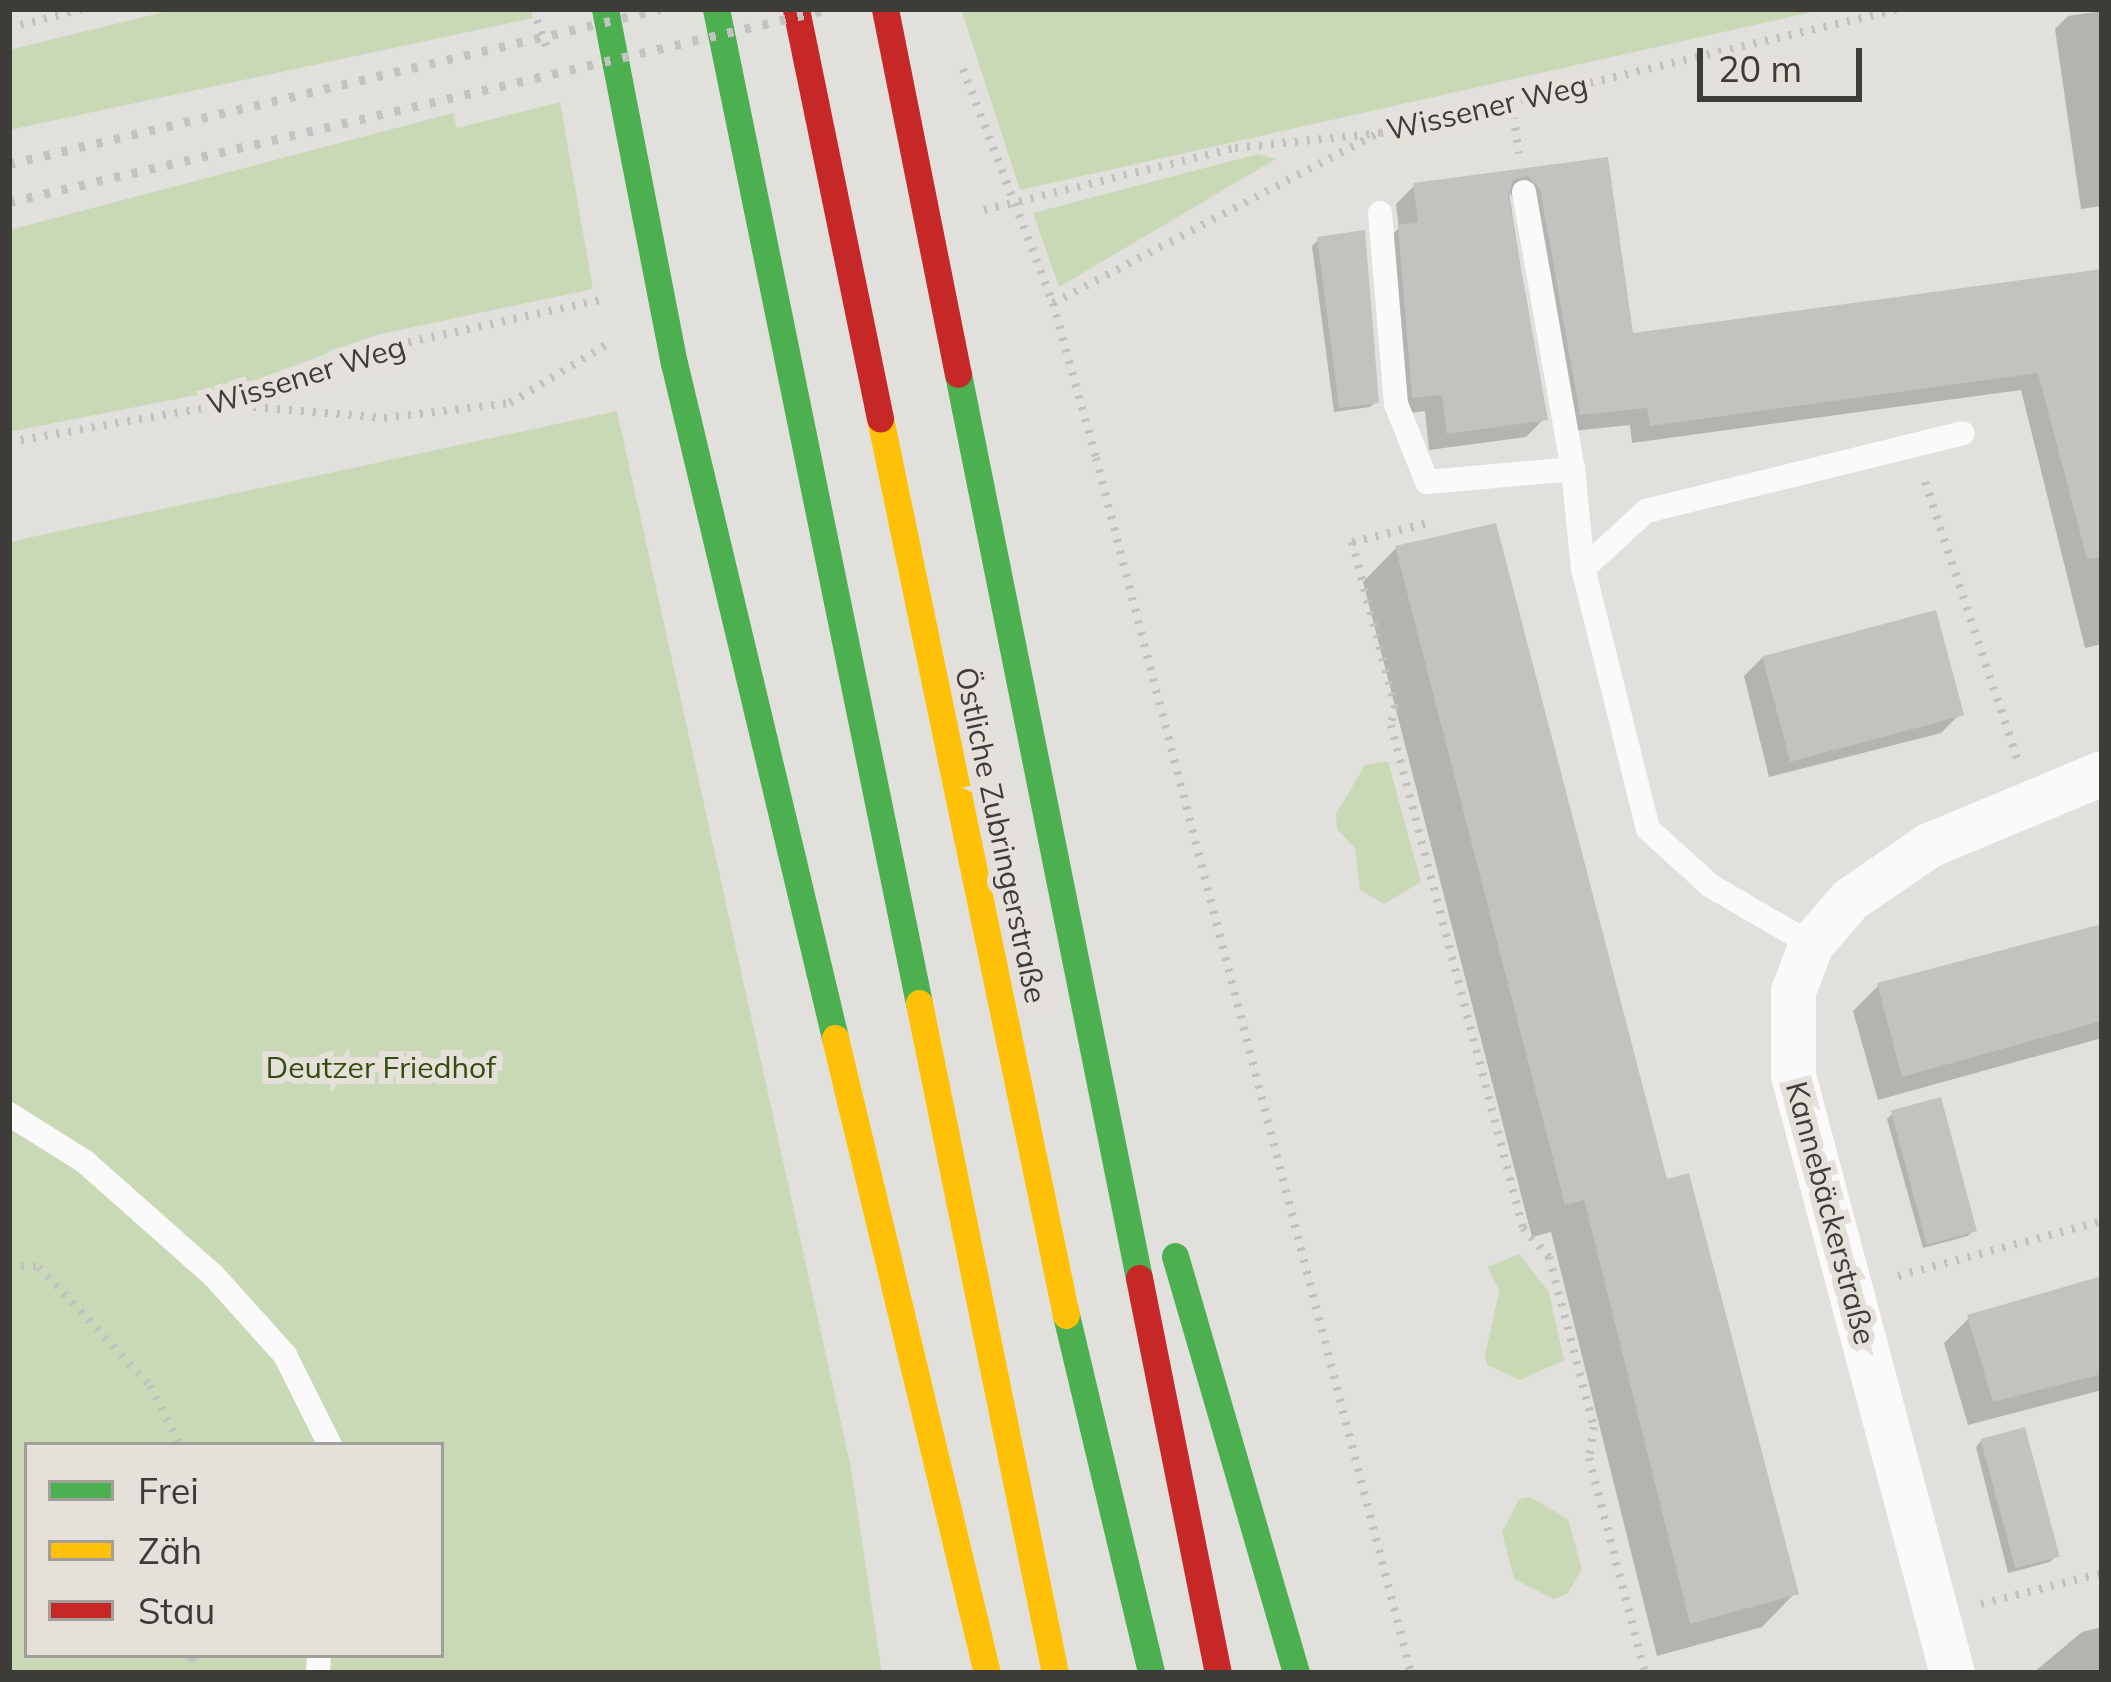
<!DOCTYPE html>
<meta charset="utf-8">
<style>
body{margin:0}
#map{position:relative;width:2111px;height:1682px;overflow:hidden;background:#e2e0dd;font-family:Mulish,sans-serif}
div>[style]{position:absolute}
.green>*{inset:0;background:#cad9b5}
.shadow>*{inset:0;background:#0003}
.building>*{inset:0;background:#c3c2bf;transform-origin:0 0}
.path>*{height:8px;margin-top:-4px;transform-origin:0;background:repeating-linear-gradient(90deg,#c2c1bf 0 3px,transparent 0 12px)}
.lane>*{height:24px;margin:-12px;padding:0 12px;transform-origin:12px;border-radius:12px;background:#fbfafa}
.street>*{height:45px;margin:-22.5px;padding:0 22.5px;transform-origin:22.5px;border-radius:22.5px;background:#fbfafa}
.fast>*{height:27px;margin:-13.5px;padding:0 13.5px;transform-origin:13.5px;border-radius:13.5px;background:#4caf50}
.slow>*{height:27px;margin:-13.5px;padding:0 13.5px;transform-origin:13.5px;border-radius:13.5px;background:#ffc107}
.jam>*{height:27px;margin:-13.5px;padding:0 13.5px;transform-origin:13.5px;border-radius:13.5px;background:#c62828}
.rail>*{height:9px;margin-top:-4.5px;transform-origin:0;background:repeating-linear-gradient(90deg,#c3c3c3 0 6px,transparent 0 18px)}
span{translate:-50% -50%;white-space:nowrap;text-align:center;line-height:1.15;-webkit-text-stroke:12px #e5e1da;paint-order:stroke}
.street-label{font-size:30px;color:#3d3c39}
.park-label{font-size:30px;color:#344c0e}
.frame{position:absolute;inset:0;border:12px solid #3d3c39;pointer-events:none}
.legend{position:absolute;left:24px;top:1442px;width:420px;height:216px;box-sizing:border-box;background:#e5e1da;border:3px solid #a29f9a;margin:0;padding:15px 21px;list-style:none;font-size:36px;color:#3d3c39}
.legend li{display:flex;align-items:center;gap:24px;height:60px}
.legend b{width:60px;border:3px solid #a29f9a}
.scale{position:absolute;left:1697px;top:48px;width:165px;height:54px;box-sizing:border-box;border:6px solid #3d3c39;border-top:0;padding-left:15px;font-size:36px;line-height:42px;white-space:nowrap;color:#3d3c39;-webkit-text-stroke:9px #e5e1da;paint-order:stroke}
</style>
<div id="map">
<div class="green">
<div style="clip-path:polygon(176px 9px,529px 9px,533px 18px,9px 130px,9px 50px)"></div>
<div style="clip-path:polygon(961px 9px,1826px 9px,1020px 190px)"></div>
<div style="clip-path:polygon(560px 102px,593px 289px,376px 335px,237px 387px,9px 432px,9px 230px,453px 113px,457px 128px)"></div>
<div style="clip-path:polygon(1258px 154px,1276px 159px,1059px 287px,1033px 213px)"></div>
<div style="clip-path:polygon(evenodd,617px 411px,851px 1468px,882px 1673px,9px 1673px,9px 542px,617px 411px,27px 1445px,441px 1445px,441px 1655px,27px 1655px,27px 1445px)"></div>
<div style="clip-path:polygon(1388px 761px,1421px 882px,1384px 904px,1360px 890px,1355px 848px,1337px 829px,1336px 814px,1365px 765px)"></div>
<div style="clip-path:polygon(1519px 1254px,1549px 1292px,1564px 1360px,1520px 1380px,1487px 1365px,1485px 1356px,1499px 1291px,1488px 1267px)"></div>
<div style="clip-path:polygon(1530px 1497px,1568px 1519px,1582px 1569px,1567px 1594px,1554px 1599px,1514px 1579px,1502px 1532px,1519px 1499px)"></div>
</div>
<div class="shadow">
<div style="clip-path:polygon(2102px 11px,2102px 206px,2081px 209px,2055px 29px,2068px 16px)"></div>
<div style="clip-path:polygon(1606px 160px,1631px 336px,2102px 287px,2102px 644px,2085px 648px,2021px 390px,1632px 443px,1630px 425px,1563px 432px,1523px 208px,1509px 193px,1544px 419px,1526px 437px,1429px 450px,1425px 411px,1395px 415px,1381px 246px,1399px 228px,1396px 204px,1414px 186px)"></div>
<div style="clip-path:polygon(1318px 240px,1376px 402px,1370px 407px,1334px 412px,1312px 246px)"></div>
<div style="clip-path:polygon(1396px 548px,1665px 1182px,1795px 1593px,1762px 1627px,1657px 1656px,1551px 1232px,1532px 1237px,1363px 582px)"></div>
<div style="clip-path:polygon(1763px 657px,1960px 714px,1941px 733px,1769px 777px,1744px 676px)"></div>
<div style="clip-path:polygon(2102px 927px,2102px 1038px,1878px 1100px,1853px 1011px,1878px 986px)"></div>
<div style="clip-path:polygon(1893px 1113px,1974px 1230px,1968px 1236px,1923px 1248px,1887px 1119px)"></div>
<div style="clip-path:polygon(2102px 1282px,2102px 1390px,1968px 1425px,1944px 1343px,1969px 1318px)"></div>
<div style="clip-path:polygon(1981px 1441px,2056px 1556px,2050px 1562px,2008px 1573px,1976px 1447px)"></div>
<div style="clip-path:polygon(2102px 1627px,2102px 1673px,2033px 1673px,2082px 1632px)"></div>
</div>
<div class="building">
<div style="clip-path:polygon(1608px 157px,1633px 333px,2102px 269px,2102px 557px,2087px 559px,2038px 373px,1650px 426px,1647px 408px,1580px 415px,1540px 189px,1528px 176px,1513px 180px,1508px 195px,1548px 420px,1447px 434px,1442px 395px,1412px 398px,1398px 225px,1418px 222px,1413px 183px)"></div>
<div style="clip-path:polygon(1365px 230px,1379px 403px,1339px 408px,1317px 237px)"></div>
<div style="clip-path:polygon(1496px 523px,1667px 1179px,1689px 1173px,1799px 1594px,1690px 1624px,1584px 1200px,1565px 1205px,1395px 546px)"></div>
<div style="left:1936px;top:610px;width:109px;height:180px;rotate:75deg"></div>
<div style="clip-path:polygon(2102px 924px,2102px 1021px,1902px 1077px,1877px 983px)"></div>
<div style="left:1941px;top:1097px;width:139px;height:52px;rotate:75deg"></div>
<div style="clip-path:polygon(2102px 1276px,2102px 1374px,1993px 1402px,1967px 1315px)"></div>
<div style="left:2025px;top:1427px;width:134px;height:46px;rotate:75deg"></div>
</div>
<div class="path">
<div style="left:533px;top:9px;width:41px;rotate:70.3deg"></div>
<div style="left:9px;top:28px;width:75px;rotate:-14.6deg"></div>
<div style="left:963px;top:69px;width:251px;rotate:69deg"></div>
<div style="left:1053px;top:303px;width:161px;rotate:74.5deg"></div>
<div style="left:1096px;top:458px;width:1255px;rotate:75.47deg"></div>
<div style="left:1512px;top:104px;width:50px;rotate:82deg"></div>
<div style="left:984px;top:210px;width:259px;rotate:-13.9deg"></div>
<div style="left:1235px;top:148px;width:146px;rotate:-5.9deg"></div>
<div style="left:1380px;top:133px;width:534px;rotate:-13.44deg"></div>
<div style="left:1053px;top:303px;width:365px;rotate:-27.6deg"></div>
<div style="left:229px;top:405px;width:156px;rotate:4.8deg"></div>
<div style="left:384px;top:418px;width:127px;rotate:-6.8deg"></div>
<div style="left:510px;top:403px;width:116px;rotate:-31.2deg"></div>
<div style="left:9px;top:442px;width:216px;rotate:-9.9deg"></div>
<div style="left:222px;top:405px;width:161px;rotate:-20deg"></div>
<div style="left:373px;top:350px;width:233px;rotate:-12.4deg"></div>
<div style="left:1925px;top:482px;width:291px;rotate:71.6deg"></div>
<div style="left:1425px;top:524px;width:75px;rotate:166.1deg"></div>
<div style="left:1352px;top:542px;width:170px;rotate:75.3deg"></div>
<div style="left:1395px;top:706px;width:19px;rotate:102deg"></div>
<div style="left:1391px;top:725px;width:520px;rotate:75.3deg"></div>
<div style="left:1523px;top:1228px;width:39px;rotate:48deg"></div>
<div style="left:1549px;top:1257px;width:176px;rotate:75.2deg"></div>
<div style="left:1594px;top:1427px;width:31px;rotate:99deg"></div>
<div style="left:1589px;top:1458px;width:222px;rotate:75.4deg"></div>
<div style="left:9px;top:1265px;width:30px;rotate:4deg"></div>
<div style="left:39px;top:1267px;width:163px;rotate:47deg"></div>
<div style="left:150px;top:1386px;width:66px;rotate:63deg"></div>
<div style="left:1898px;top:1276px;width:211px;rotate:-15.1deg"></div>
<div style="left:1981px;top:1604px;width:125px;rotate:-14.4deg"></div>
<div style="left:192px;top:1673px;width:18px;rotate:-90deg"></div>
</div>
<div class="lane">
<div style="left:1524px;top:192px;width:281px;rotate:80deg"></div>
<div style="left:1380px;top:213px;width:192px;rotate:85.2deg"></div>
<div style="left:1396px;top:404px;width:84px;rotate:68.3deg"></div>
<div style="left:1427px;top:482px;width:147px;rotate:-5.1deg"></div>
<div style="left:1573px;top:469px;width:100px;rotate:84.3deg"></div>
<div style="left:1811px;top:944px;width:116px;rotate:-149.9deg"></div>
<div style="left:1711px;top:886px;width:85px;rotate:-137.9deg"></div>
<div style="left:1648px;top:829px;width:268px;rotate:-104deg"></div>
<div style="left:1583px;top:569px;width:86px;rotate:-42.6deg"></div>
<div style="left:1646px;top:511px;width:326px;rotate:-13.8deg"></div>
<div style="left:9px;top:1114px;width:89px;rotate:32.1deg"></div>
<div style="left:84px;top:1161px;width:172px;rotate:41.5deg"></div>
<div style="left:213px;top:1275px;width:108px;rotate:48deg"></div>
<div style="left:285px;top:1355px;width:101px;rotate:63.4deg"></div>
<div style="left:318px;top:1673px;width:18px;rotate:-87deg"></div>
</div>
<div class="street">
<div style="left:1952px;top:1673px;width:619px;rotate:-104.89deg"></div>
<div style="left:1793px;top:1075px;width:84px;rotate:-90deg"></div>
<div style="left:1793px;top:991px;width:50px;rotate:-69deg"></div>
<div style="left:1811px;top:944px;width:60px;rotate:-49.1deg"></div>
<div style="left:1850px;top:899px;width:96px;rotate:-34.4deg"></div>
<div style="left:1929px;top:845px;width:187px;rotate:-22.6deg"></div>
</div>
<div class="fast">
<div style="left:605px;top:9px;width:361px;rotate:79deg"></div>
<div style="left:674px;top:363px;width:694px;rotate:76.58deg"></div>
<div style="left:716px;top:9px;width:1015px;rotate:78.46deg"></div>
<div style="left:958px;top:374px;width:922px;rotate:78.68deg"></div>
<div style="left:1175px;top:1256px;width:434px;rotate:73.8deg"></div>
<div style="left:1066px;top:1315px;width:368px;rotate:76.6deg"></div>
</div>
<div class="slow">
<div style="left:880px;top:418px;width:916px;rotate:78.29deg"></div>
<div style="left:919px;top:1003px;width:684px;rotate:78.53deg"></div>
<div style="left:835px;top:1038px;width:653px;rotate:76.54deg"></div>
</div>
<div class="jam">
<div style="left:796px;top:9px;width:418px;rotate:78.4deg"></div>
<div style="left:885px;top:9px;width:372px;rotate:78.7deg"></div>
<div style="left:1139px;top:1278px;width:403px;rotate:78.7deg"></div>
</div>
<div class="rail">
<div style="left:9px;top:164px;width:669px;rotate:-13.39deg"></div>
<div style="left:9px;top:202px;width:841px;rotate:-13.26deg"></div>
</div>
<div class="street-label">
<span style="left:1487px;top:107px;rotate:-13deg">Wissener Weg</span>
<span style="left:306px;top:375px;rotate:-17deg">Wissener Weg</span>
<span style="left:1001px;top:835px;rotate:78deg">Östliche Zubringerstraße</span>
<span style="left:1831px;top:1213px;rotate:75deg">Kannebäckerstraße</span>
</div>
<div class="park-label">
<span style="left:381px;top:1067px">Deutzer Friedhof</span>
</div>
<div class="frame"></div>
<ul class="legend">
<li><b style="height:15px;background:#4caf50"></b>Frei</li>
<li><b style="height:15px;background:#ffc107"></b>Zäh</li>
<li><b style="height:15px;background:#c62828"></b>Stau</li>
</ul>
<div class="scale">20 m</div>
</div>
